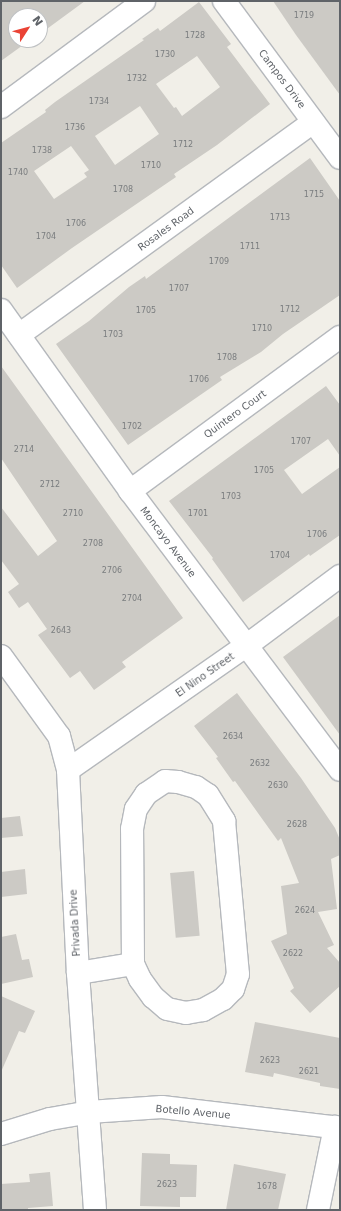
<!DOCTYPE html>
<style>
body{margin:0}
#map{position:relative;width:341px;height:1211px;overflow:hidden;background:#f1efe8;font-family:"DejaVu Sans",sans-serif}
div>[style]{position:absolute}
.building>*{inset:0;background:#cccac5;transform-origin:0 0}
.roads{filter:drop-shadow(1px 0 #b5b8bc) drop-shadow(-1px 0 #b5b8bc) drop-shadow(0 1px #b5b8bc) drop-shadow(0 -1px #b5b8bc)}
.minor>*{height:22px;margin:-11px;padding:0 11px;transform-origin:11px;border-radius:11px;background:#fff}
span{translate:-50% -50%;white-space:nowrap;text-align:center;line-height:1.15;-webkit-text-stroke:3px #fff;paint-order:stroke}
.number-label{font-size:8px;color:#7a7d7f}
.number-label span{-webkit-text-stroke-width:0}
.street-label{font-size:10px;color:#5f6368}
.frame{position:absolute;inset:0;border:2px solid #5f6368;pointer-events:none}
.north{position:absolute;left:8px;top:8px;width:40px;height:40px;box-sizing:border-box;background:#fff;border:1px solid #bfc1c3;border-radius:50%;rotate:54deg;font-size:11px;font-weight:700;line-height:16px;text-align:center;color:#5f6368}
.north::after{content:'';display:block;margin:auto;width:14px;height:18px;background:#ea4335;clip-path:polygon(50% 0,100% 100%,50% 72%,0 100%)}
</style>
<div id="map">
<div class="building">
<div style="clip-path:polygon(1px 1px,85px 1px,40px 34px,40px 16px,16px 16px,16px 40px,30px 40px,1px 61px)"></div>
<div style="clip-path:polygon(273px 1px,340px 1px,340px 95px,296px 35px)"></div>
<div style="clip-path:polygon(evenodd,199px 2px,231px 44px,227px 47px,270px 104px,217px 145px,174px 174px,176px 177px,72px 248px,17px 288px,1px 265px,1px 143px,46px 112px,45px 110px,55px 102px,144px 40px,142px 39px,158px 28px,160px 31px,199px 2px,197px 56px,220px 87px,182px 116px,176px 107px,174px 108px,156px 84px,197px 56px,199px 2px,140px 106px,159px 134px,115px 165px,95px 136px,140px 106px,199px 2px,71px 146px,89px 170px,84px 173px,87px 177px,54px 199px,34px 171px,71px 146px)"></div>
<div style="clip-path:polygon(310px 158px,340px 201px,340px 295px,283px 334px,261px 352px,220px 377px,222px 380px,128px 445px,56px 344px,89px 321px,129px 287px,145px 276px,146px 279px)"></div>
<div style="clip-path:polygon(1px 366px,183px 618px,122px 662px,126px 667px,94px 690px,80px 671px,70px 678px,38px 635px,47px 629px,28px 602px,19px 608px,8px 592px,19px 584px,1px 560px,1px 507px,38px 556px,57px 541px,1px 458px)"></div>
<div style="clip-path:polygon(326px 386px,340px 405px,340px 456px,328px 439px,284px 470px,302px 494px,340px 467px,340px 535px,310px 556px,309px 554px,243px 602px,212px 559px,213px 558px,169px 501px)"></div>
<div style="clip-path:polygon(340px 615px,340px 735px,283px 657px)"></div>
<div style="clip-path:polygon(237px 693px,301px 778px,335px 828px,340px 840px,340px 855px,331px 859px,337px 909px,318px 912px,334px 945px,327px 948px,340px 963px,340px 986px,310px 1013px,290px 991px,294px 988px,271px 941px,287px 934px,281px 886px,299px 883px,281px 838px,278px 841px,235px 781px,233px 782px,216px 758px,218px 757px,194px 726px)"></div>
<div style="clip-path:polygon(20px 816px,23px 836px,1px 838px,1px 818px)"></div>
<div style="clip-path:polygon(25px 869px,27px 894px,1px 897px,1px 872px)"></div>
<div style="left:194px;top:871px;width:65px;height:24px;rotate:85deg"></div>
<div style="clip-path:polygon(16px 934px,22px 960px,29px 959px,33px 977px,1px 984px,1px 937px)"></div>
<div style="clip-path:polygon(1px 996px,35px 1011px,25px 1033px,19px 1031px,1px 1072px)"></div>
<div style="clip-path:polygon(255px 1022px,340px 1038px,340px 1089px,320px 1086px,320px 1083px,274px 1073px,273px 1077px,245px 1072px)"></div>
<div style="clip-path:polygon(142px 1153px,170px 1154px,170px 1164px,197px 1165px,196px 1197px,180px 1197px,180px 1207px,140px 1206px)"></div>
<div style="clip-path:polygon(234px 1164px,286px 1174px,278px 1210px,226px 1210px)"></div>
<div style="clip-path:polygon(50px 1172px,53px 1206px,28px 1208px,28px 1210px,1px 1210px,1px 1184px,30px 1182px,29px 1174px)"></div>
</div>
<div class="roads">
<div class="minor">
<div style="left:224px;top:1px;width:195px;rotate:53.5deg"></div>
<div style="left:1px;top:107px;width:178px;rotate:-36.5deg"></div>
<div style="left:1px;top:310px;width:222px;rotate:54.5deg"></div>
<div style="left:130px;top:491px;width:349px;rotate:53deg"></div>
<div style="left:19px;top:335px;width:363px;rotate:-35.9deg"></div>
<div style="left:130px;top:491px;width:260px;rotate:-36.3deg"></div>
<div style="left:1px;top:656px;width:99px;rotate:54.1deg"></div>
<div style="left:59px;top:736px;width:35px;rotate:75deg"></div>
<div style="left:68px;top:770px;width:203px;rotate:87.2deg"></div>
<div style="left:78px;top:973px;width:238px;rotate:85.9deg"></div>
<div style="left:68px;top:770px;width:217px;rotate:-34.9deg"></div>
<div style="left:246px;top:646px;width:117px;rotate:-36.7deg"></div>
<div style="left:165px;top:781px;width:13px;rotate:4deg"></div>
<div style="left:178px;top:782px;width:19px;rotate:16deg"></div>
<div style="left:196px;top:787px;width:14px;rotate:34deg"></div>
<div style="left:208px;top:795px;width:31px;rotate:58deg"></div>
<div style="left:224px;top:821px;width:154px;rotate:84.8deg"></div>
<div style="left:238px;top:974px;width:16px;rotate:108deg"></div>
<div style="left:233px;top:989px;width:14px;rotate:135deg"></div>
<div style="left:223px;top:999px;width:23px;rotate:151deg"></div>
<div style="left:203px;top:1010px;width:17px;rotate:170deg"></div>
<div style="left:186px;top:1013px;width:19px;rotate:-168deg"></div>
<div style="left:167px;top:1009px;width:18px;rotate:-139deg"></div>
<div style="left:153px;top:997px;width:22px;rotate:-126deg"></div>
<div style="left:140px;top:979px;width:17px;rotate:-115deg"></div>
<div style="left:133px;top:964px;width:135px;rotate:-90.4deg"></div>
<div style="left:132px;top:829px;width:20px;rotate:-79deg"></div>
<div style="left:136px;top:809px;width:18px;rotate:-56deg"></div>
<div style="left:146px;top:794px;width:23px;rotate:-34deg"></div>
<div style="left:78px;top:973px;width:56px;rotate:-9.3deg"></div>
<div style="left:1px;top:1134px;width:51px;rotate:-17deg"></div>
<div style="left:50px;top:1119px;width:40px;rotate:-10deg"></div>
<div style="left:89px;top:1112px;width:73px;rotate:-3.9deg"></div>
<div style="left:162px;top:1107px;width:179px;rotate:6.7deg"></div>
<div style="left:318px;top:1210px;width:85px;rotate:-78.4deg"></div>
</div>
</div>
<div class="number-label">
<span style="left:304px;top:16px">1719</span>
<span style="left:195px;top:36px">1728</span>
<span style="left:165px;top:55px">1730</span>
<span style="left:137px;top:79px">1732</span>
<span style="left:99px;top:102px">1734</span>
<span style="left:75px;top:128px">1736</span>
<span style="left:183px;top:145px">1712</span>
<span style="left:42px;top:151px">1738</span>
<span style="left:151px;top:166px">1710</span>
<span style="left:18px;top:173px">1740</span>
<span style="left:123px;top:190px">1708</span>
<span style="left:314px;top:195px">1715</span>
<span style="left:280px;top:218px">1713</span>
<span style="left:76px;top:224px">1706</span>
<span style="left:46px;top:237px">1704</span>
<span style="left:250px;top:247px">1711</span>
<span style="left:219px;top:262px">1709</span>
<span style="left:179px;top:289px">1707</span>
<span style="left:290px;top:310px">1712</span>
<span style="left:146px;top:311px">1705</span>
<span style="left:262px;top:329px">1710</span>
<span style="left:113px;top:335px">1703</span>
<span style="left:227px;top:358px">1708</span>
<span style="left:199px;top:380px">1706</span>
<span style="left:132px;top:427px">1702</span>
<span style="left:301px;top:442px">1707</span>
<span style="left:24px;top:450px">2714</span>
<span style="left:264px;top:471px">1705</span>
<span style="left:50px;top:485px">2712</span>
<span style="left:231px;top:497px">1703</span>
<span style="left:73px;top:514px">2710</span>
<span style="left:198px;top:514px">1701</span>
<span style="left:317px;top:535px">1706</span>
<span style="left:93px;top:544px">2708</span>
<span style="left:280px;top:556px">1704</span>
<span style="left:112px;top:571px">2706</span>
<span style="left:132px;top:599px">2704</span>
<span style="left:61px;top:631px">2643</span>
<span style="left:233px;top:737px">2634</span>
<span style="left:260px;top:764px">2632</span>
<span style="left:278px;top:786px">2630</span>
<span style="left:297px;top:825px">2628</span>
<span style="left:305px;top:911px">2624</span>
<span style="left:293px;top:954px">2622</span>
<span style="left:270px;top:1061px">2623</span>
<span style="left:309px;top:1072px">2621</span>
<span style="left:167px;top:1185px">2623</span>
<span style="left:267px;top:1187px">1678</span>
</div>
<div class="street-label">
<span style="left:282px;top:79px;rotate:53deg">Campos Drive</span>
<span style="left:166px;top:229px;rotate:-36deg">Rosales Road</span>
<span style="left:235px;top:414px;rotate:-36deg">Quintero Court</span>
<span style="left:168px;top:542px;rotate:53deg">Moncayo Avenue</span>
<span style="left:205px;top:675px;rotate:-35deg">El Nino Street</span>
<span style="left:75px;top:923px;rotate:-93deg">Privada Drive</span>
<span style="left:193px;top:1112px;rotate:5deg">Botello Avenue</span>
</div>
<div class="frame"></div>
<div class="north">N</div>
</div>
